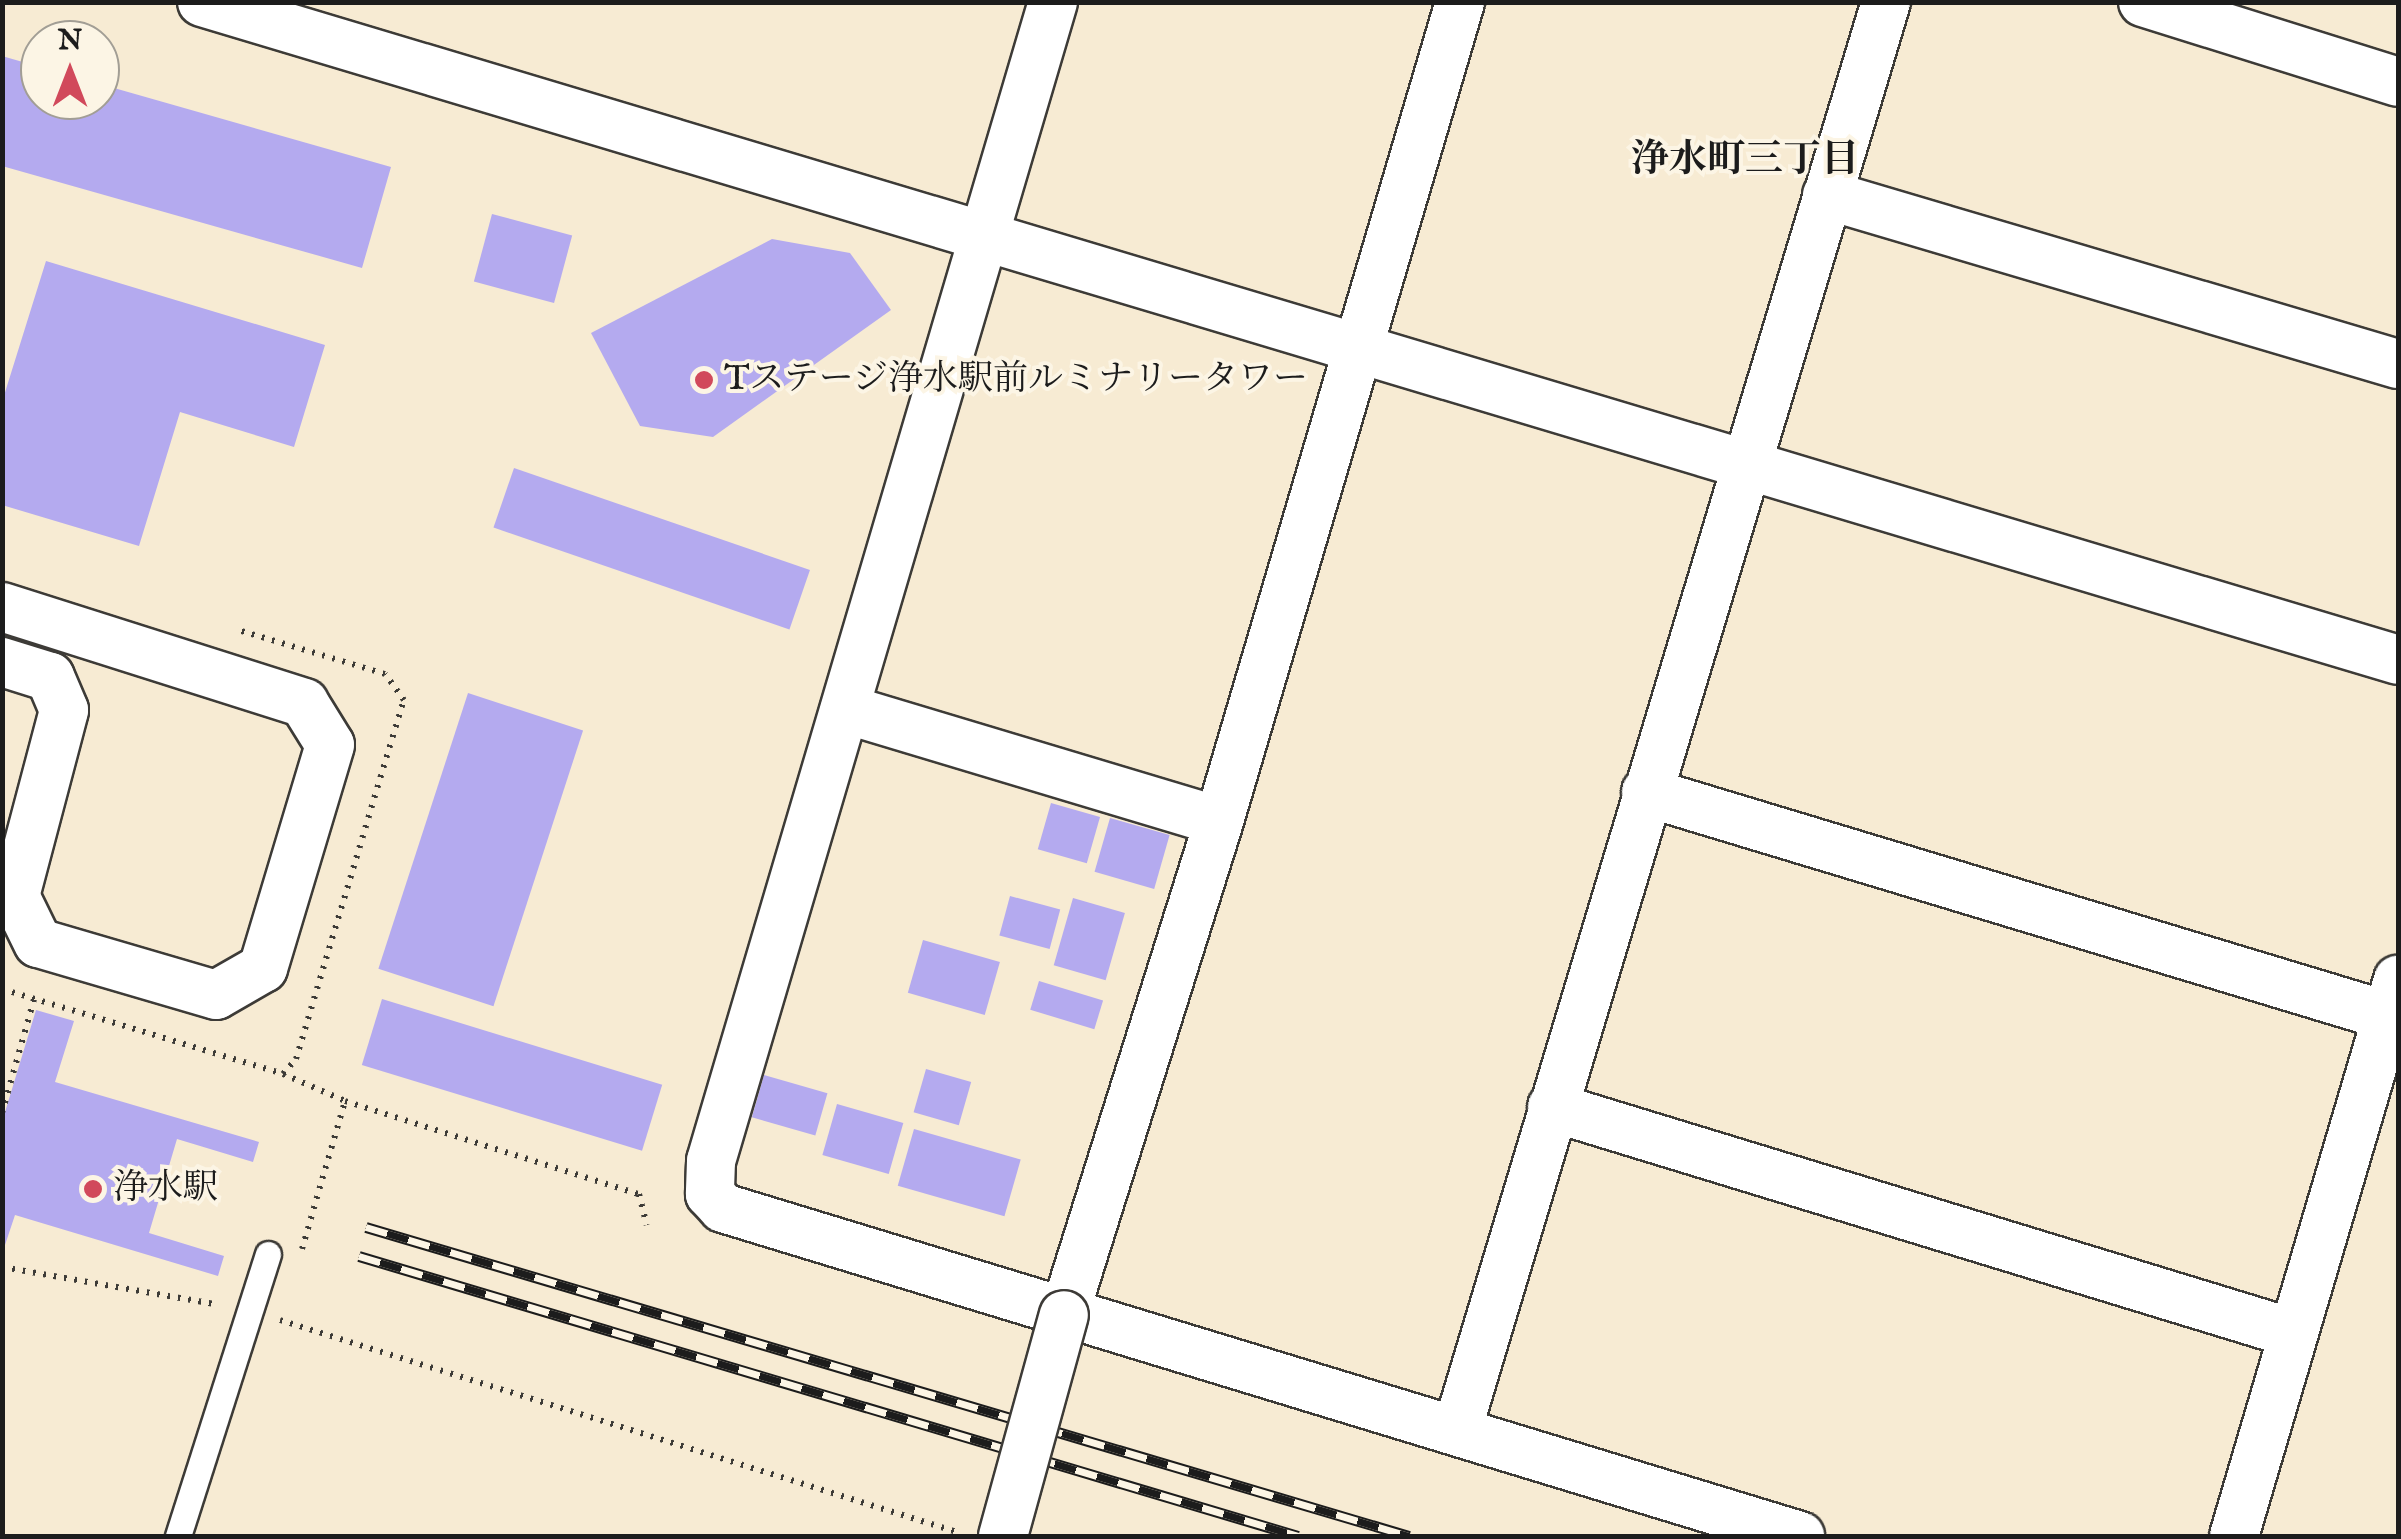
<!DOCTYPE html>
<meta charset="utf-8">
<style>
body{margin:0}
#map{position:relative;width:2401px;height:1539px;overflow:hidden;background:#f7ebd3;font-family:"IM FELL English","Noto Serif JP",serif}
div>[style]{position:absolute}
.building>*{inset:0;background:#b4aaef;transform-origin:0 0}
.path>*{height:6px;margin-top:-3px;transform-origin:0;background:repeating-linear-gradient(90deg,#3d3b37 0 2.5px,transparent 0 10.5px)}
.roads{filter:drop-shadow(2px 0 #3d3b37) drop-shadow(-2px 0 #3d3b37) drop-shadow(0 2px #3d3b37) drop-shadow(0 -2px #3d3b37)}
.lane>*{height:25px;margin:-12.5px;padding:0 12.5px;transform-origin:12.5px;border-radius:12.5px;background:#fff}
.street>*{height:48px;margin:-24px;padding:0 24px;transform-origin:24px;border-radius:24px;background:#fff}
.rail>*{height:11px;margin-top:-5.5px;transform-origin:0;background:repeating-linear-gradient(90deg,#fcf5e5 0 22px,#1c1c1c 0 44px);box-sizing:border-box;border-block:2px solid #1c1c1c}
.bridges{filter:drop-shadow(2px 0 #3d3b37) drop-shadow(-2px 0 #3d3b37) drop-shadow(0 2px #3d3b37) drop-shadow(0 -2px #3d3b37)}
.street-bridge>*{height:48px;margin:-24px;padding:0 24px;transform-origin:24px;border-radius:24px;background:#fff}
.dots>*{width:28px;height:28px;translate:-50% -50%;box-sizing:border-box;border:5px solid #fcf5e5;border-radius:50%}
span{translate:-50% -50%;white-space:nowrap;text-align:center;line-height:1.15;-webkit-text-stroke:8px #fcf5e5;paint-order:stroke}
.poi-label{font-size:35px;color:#1c1c1c}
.left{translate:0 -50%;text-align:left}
.neighbourhood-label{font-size:38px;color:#1c1c1c;font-weight:700}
.frame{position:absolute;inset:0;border:5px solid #1c1c1c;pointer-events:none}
.north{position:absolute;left:20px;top:20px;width:100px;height:100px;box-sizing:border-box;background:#fcf5e5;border:2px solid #a29e95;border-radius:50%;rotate:0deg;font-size:28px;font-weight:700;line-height:40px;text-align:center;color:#1c1c1c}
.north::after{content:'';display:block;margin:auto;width:35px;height:45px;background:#d1495b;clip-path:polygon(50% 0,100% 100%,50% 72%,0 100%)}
</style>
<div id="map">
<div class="building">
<div style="clip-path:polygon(2px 56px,40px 67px,40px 100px,100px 100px,100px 84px,391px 167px,362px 268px,2px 166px)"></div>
<div style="left:492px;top:214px;width:83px;height:70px;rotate:15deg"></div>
<div style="clip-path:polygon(772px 239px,850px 253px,891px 310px,713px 437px,640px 426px,591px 333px)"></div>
<div style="clip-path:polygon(46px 261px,325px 345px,294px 447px,180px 412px,139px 546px,2px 505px,2px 402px)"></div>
<div style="left:514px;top:468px;width:313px;height:63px;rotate:19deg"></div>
<div style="left:468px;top:693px;width:121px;height:290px;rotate:18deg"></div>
<div style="left:1051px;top:803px;width:51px;height:48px;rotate:16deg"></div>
<div style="left:1110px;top:818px;width:62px;height:56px;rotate:16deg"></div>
<div style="left:1010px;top:896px;width:52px;height:41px;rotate:15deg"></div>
<div style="left:1073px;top:898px;width:54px;height:70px;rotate:16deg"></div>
<div style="left:923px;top:940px;width:80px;height:55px;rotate:16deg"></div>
<div style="left:1039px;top:981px;width:67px;height:30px;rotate:17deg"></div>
<div style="left:382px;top:999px;width:293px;height:69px;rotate:17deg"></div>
<div style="clip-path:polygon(36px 1010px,74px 1021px,55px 1082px,259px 1142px,253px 1162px,177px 1139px,149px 1233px,224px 1256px,218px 1276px,15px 1215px,2px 1254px,2px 1122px)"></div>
<div style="left:926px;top:1069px;width:47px;height:45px;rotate:16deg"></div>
<div style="left:764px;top:1075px;width:66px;height:44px;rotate:16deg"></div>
<div style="left:837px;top:1104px;width:69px;height:53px;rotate:16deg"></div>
<div style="left:914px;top:1129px;width:111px;height:59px;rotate:16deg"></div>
</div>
<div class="path">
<div style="left:2px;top:989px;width:294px;rotate:16.8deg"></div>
<div style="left:283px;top:1074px;width:20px;rotate:-49deg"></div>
<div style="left:296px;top:1059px;width:375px;rotate:-73.3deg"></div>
<div style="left:404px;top:700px;width:32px;rotate:-126deg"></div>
<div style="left:385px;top:674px;width:153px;rotate:-163.3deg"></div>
<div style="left:283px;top:1074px;width:68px;rotate:23.5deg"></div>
<div style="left:345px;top:1101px;width:308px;rotate:17.6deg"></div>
<div style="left:639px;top:1194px;width:32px;rotate:76deg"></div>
<div style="left:2px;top:1113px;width:118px;rotate:-74.3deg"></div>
<div style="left:302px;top:1249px;width:154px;rotate:-73.8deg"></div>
<div style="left:2px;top:1267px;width:220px;rotate:9.9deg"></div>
<div style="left:280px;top:1320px;width:713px;rotate:17.39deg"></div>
</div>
<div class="roads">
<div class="lane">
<div style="left:178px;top:1536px;width:296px;rotate:-72.3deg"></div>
</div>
<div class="street">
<div style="left:202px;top:2px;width:2292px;rotate:16.68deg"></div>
<div style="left:1053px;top:2px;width:1208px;rotate:106.44deg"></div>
<div style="left:711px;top:1161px;width:33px;rotate:92deg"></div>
<div style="left:710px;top:1194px;width:19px;rotate:47deg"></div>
<div style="left:723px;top:1208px;width:1126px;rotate:16.94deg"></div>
<div style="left:2143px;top:2px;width:267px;rotate:17.4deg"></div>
<div style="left:1827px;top:195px;width:595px;rotate:16.49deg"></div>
<div style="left:2px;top:607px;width:317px;rotate:17.6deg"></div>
<div style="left:304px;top:703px;width:49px;rotate:58.2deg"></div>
<div style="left:330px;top:745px;width:233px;rotate:106.7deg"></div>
<div style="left:263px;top:968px;width:54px;rotate:150.1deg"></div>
<div style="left:216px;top:995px;width:185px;rotate:-163.7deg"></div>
<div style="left:38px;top:943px;width:52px;rotate:-116.1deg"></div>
<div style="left:15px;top:896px;width:192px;rotate:-75.2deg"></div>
<div style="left:64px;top:710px;width:36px;rotate:-113deg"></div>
<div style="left:50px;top:677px;width:50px;rotate:-162.6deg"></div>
<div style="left:845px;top:709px;width:390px;rotate:16.7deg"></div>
<div style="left:1646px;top:792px;width:775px;rotate:16.8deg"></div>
<div style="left:1552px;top:1107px;width:774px;rotate:16.98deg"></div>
<div style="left:1064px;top:1315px;width:518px;rotate:-72.58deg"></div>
<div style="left:1219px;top:821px;width:854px;rotate:-73.6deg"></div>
<div style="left:1457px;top:1430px;width:1491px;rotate:-73.28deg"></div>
<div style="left:2234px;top:1536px;width:580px;rotate:-73.57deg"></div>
</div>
</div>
<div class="rail">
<div style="left:366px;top:1227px;width:1088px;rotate:16.5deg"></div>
<div style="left:359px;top:1256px;width:980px;rotate:16.6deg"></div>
</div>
<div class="bridges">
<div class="street-bridge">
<div style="left:1003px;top:1536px;width:229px;rotate:-74.6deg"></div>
</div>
</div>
<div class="dots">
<div style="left:704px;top:380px;background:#d1495b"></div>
<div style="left:93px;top:1189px;background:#d1495b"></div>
</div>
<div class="poi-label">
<span class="left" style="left:724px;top:380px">Tステージ浄水駅前ルミナリータワー</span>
<span class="left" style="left:113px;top:1189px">浄水駅</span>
</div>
<div class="neighbourhood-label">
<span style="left:1745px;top:162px">浄水町三丁目</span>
</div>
<div class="frame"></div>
<div class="north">N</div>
</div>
